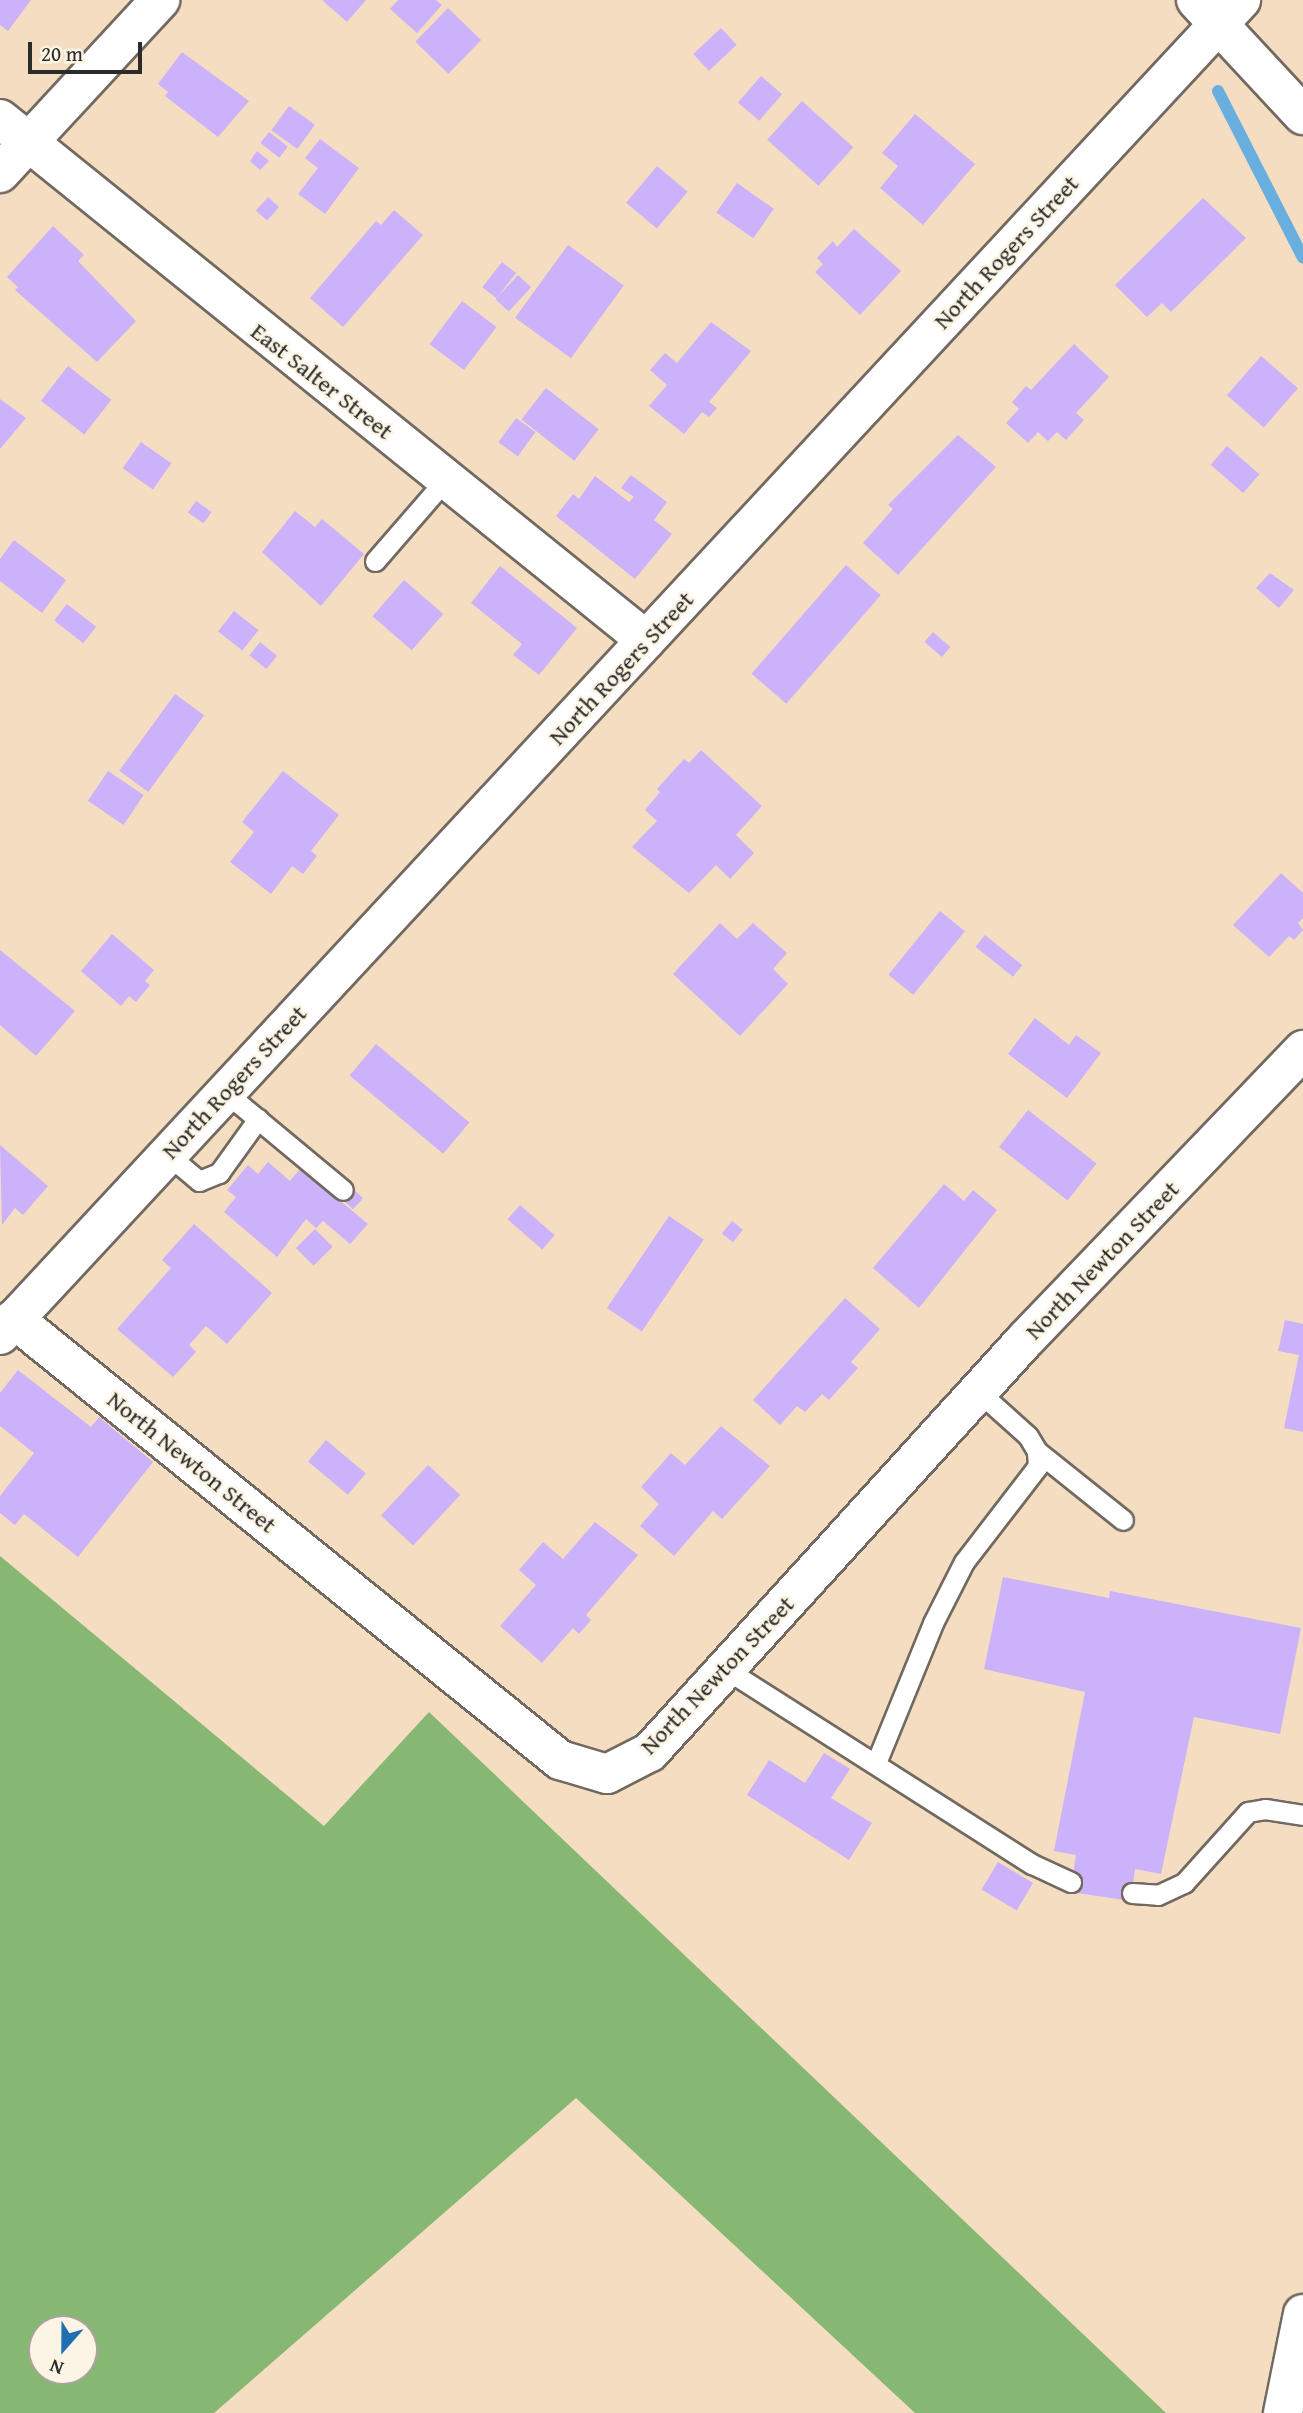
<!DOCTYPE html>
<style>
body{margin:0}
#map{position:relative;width:1303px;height:2413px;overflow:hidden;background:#f5ddc1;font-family:"Gentium Book Plus",serif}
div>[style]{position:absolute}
.forest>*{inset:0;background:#86b873}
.stream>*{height:12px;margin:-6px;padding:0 6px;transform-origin:6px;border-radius:6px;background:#68aedf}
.building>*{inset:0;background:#ccb2fa;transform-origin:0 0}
.roads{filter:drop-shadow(2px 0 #726960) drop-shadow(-2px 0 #726960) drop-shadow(0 2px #726960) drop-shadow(0 -2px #726960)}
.lane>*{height:19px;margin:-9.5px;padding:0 9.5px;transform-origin:9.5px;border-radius:9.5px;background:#fff}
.street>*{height:38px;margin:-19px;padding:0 19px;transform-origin:19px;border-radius:19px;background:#fff}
span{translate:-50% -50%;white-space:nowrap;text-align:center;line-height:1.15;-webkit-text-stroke:5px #fcf5e5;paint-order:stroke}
.street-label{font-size:24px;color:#2b2b2b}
.north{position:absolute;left:28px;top:2315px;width:70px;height:70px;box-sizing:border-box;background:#fcf5e5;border:2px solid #a8a49b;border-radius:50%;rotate:201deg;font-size:19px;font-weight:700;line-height:28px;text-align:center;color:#2b2b2b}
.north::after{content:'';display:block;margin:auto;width:24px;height:32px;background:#1f6fb2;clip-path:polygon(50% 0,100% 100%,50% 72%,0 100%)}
.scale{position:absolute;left:28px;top:42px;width:114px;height:32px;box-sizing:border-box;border:4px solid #2b2b2b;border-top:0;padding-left:9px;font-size:21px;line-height:24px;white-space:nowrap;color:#2b2b2b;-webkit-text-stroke:5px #fcf5e5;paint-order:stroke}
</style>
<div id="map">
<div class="forest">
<div style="clip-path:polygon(evenodd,0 1556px,324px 1826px,429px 1712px,1166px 2413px,915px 2413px,576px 2098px,214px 2413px,0 2413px,0 1556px,42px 2329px,84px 2329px,84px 2371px,42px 2371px,42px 2329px)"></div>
</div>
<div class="stream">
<div style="left:1218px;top:91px;width:187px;rotate:63deg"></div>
</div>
<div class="building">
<div style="clip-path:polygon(0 0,31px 0,8px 31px,0 25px)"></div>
<div style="clip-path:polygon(322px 0,366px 0,347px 22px)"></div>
<div style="clip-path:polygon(398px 0,436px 0,442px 5px,417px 33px,390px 9px)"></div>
<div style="left:448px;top:8px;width:46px;height:47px;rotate:44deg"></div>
<div style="left:721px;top:28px;width:23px;height:38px;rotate:47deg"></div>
<div style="clip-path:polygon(182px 52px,249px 101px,218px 137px,165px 96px,168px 92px,158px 84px)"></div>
<div style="left:761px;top:76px;width:28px;height:35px;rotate:41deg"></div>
<div style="left:802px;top:101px;width:69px;height:52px;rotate:42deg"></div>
<div style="left:289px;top:106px;width:32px;height:30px;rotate:36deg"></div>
<div style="clip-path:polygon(915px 114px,975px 164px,923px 225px,880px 188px,898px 166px,882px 153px)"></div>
<div style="left:269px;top:132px;width:24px;height:14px;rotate:38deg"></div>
<div style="clip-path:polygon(320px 139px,359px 168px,325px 214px,298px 194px,318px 168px,305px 158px)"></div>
<div style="clip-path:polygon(257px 151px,269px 161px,260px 170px,250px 161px)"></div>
<div style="left:657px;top:166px;width:40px;height:48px;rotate:40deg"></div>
<div style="left:737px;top:183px;width:45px;height:36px;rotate:35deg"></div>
<div style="left:268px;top:197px;width:15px;height:18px;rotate:42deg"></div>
<div style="clip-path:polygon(1203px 198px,1246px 238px,1171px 312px,1162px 303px,1147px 317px,1115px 285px)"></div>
<div style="clip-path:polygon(394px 210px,423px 235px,343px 327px,310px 298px,376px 221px,381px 225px)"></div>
<div style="clip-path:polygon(53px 226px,84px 255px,78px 261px,136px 321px,97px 362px,15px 290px,18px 287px,7px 277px)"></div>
<div style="clip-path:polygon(854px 229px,901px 271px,860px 315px,815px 272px,823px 264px,817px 258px,833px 241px,837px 247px)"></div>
<div style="left:568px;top:245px;width:69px;height:90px;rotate:36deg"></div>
<div style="left:502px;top:262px;width:18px;height:32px;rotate:38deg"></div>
<div style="left:518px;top:275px;width:18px;height:33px;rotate:43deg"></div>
<div style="left:462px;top:301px;width:43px;height:54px;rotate:37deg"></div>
<div style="clip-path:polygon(711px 322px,751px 351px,709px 402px,717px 408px,709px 417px,702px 412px,684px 434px,649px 406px,667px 385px,650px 370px,665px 353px,677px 363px)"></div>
<div style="clip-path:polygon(1074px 344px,1109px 377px,1076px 413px,1084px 420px,1066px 440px,1057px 432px,1048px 441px,1038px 432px,1028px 443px,1006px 423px,1019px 409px,1012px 402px,1026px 386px,1031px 390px)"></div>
<div style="left:1261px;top:356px;width:49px;height:52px;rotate:41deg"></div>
<div style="left:68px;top:366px;width:55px;height:44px;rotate:38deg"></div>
<div style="left:546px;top:388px;width:67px;height:40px;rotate:38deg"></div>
<div style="clip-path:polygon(0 399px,26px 418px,0 449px)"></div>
<div style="left:516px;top:418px;width:24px;height:30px;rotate:36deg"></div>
<div style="clip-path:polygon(958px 435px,996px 467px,898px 575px,863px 543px,893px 509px,888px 505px)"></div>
<div style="left:141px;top:442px;width:37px;height:32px;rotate:35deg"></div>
<div style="left:1227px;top:446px;width:43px;height:25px;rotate:41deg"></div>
<div style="clip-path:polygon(631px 475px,667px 502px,654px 520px,672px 534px,635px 579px,556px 516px,573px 494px,579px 499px,595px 476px,629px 502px,634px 497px,621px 488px)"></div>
<div style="left:196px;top:501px;width:19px;height:14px;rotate:35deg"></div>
<div style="clip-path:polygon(295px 511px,315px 527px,322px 519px,364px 554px,321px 606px,262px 552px)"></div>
<div style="clip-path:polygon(14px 540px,66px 580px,42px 613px,0 581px,0 559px)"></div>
<div style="left:846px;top:565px;width:46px;height:144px;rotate:41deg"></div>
<div style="clip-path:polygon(500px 566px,577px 628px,539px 675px,513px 655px,522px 644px,471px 603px)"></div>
<div style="clip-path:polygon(1270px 573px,1294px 590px,1279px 608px,1256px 588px)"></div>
<div style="left:404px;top:580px;width:52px;height:48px;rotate:41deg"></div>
<div style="left:67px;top:604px;width:37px;height:21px;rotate:38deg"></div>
<div style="left:234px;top:611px;width:31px;height:26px;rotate:38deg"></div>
<div style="left:933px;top:632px;width:23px;height:13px;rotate:41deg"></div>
<div style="left:260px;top:642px;width:22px;height:17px;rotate:39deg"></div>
<div style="left:175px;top:694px;width:36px;height:95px;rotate:36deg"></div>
<div style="clip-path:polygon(701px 750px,762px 806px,736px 835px,754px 853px,730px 879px,716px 865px,689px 893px,632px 847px,657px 821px,645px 810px,660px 792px,657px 789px,684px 759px,689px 763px)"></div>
<div style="left:108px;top:771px;width:43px;height:36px;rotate:34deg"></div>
<div style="clip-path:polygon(283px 771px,339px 815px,311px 851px,317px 856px,303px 874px,292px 866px,271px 894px,230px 862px,254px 832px,242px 822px)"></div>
<div style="clip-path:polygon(1281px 873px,1303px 893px,1303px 918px,1298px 923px,1303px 930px,1294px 940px,1289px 936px,1269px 957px,1233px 925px)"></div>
<div style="left:940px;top:911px;width:32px;height:82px;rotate:39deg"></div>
<div style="clip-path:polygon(720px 923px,737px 939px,753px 923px,787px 953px,773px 969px,788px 984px,740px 1036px,673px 974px)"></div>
<div style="clip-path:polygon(112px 934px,154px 970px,145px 981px,150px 985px,136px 1002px,129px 996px,121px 1006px,81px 971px)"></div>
<div style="left:985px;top:935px;width:48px;height:15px;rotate:39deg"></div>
<div style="clip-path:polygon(0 950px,75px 1011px,36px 1056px,0 1025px)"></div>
<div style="clip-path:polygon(1035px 1018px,1069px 1045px,1076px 1035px,1101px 1053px,1067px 1098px,1008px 1054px)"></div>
<div style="left:376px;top:1044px;width:122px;height:41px;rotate:40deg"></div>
<div style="left:1028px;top:1110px;width:87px;height:47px;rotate:38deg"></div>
<div style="clip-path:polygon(0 1145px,48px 1186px,23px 1215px,15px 1208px,2px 1225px)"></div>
<div style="clip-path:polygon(268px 1162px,290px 1181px,301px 1168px,368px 1224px,350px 1244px,323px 1221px,316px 1228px,306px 1219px,277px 1257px,224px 1212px,236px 1197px,227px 1190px,248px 1165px,258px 1174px)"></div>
<div style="clip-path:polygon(944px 1184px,964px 1201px,973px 1190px,997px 1210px,919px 1308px,873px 1268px)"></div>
<div style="left:350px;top:1186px;width:18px;height:15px;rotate:43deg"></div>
<div style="left:520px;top:1205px;width:46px;height:19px;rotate:41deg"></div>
<div style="left:669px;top:1216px;width:42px;height:111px;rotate:34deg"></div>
<div style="left:732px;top:1221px;width:14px;height:16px;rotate:39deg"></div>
<div style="clip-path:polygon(194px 1224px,272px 1293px,227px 1344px,206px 1326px,189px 1345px,196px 1352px,173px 1377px,117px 1329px,171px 1268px,162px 1260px)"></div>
<div style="left:315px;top:1229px;width:25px;height:27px;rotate:45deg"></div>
<div style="clip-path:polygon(845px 1298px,880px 1329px,851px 1362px,858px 1368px,829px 1400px,822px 1394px,805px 1412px,797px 1406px,780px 1425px,753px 1400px)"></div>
<div style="clip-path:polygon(1285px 1320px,1303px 1324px,1303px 1432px,1284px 1428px,1299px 1355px,1278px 1351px)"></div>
<div style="clip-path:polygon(18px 1370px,91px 1427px,99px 1417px,153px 1462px,78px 1557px,24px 1514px,15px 1525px,0 1513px,0 1496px,34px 1453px,0 1426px,0 1393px)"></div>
<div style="clip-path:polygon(721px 1426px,770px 1466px,722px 1519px,713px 1511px,674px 1556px,640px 1526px,659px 1504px,641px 1487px,671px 1453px,685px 1465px)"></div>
<div style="left:326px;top:1440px;width:52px;height:28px;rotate:40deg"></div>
<div style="left:428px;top:1465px;width:44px;height:69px;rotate:43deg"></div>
<div style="clip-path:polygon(595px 1522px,638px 1555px,586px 1615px,591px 1620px,579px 1634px,573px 1628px,542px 1663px,500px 1626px,536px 1585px,519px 1570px,543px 1542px,563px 1559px)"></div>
<div style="clip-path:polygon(1003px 1577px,1109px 1598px,1110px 1591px,1301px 1628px,1280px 1734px,1194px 1717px,1161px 1874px,1135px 1869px,1131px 1901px,1070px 1892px,1076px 1855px,1054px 1851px,1085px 1692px,984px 1669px)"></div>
<div style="clip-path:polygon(824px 1753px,850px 1769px,831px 1798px,872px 1823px,849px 1860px,747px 1795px,769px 1760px,805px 1783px)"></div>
<div style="left:998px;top:1862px;width:41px;height:32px;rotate:31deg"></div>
</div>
<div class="roads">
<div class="lane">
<div style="left:375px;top:561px;width:108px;rotate:-49.1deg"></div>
<div style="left:225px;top:1092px;width:153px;rotate:39.7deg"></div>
<div style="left:167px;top:1154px;width:42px;rotate:40.2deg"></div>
<div style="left:199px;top:1181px;width:22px;rotate:-22deg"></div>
<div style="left:219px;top:1173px;width:67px;rotate:-54.2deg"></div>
<div style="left:1037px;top:1451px;width:110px;rotate:38.7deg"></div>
<div style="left:724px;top:1668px;width:365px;rotate:32.5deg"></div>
<div style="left:1032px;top:1864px;width:43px;rotate:24.8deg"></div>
<div style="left:876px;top:1763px;width:151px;rotate:-67.8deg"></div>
<div style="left:933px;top:1623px;width:68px;rotate:-63.1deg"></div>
<div style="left:964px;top:1562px;width:121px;rotate:-52.4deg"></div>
<div style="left:1038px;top:1466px;width:15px;rotate:-94deg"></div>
<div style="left:1037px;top:1451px;width:17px;rotate:-121deg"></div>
<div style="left:1028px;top:1436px;width:66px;rotate:-138.1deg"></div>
<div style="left:1132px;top:1893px;width:26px;rotate:4deg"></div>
<div style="left:1158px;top:1895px;width:29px;rotate:-25deg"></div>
<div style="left:1184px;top:1883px;width:96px;rotate:-48deg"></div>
<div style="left:1248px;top:1812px;width:17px;rotate:-10deg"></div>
<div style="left:1265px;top:1809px;width:38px;rotate:9deg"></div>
</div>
<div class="street">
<div style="left:1196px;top:0;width:157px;rotate:47.1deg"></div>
<div style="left:0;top:119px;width:830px;rotate:38.89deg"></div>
<div style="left:0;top:173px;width:236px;rotate:-47.2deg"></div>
<div style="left:14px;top:1319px;width:702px;rotate:38.93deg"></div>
<div style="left:560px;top:1760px;width:49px;rotate:16.6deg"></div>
<div style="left:607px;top:1774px;width:48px;rotate:-27.1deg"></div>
<div style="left:650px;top:1752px;width:557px;rotate:-47.69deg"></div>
<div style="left:1025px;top:1340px;width:402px;rotate:-46.2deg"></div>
<div style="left:0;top:1335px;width:1823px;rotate:-47.09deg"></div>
<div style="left:1283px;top:2413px;width:101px;rotate:-78.6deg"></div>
</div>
</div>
<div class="street-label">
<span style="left:1006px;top:252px;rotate:-47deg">North Rogers Street</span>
<span style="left:322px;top:381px;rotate:38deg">East Salter Street</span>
<span style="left:621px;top:668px;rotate:-47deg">North Rogers Street</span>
<span style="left:234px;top:1082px;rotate:-47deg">North Rogers Street</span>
<span style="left:1102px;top:1260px;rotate:-46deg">North Newton Street</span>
<span style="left:192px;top:1462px;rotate:39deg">North Newton Street</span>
<span style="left:717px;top:1675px;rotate:-46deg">North Newton Street</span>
</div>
<div class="north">N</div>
<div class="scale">20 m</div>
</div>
